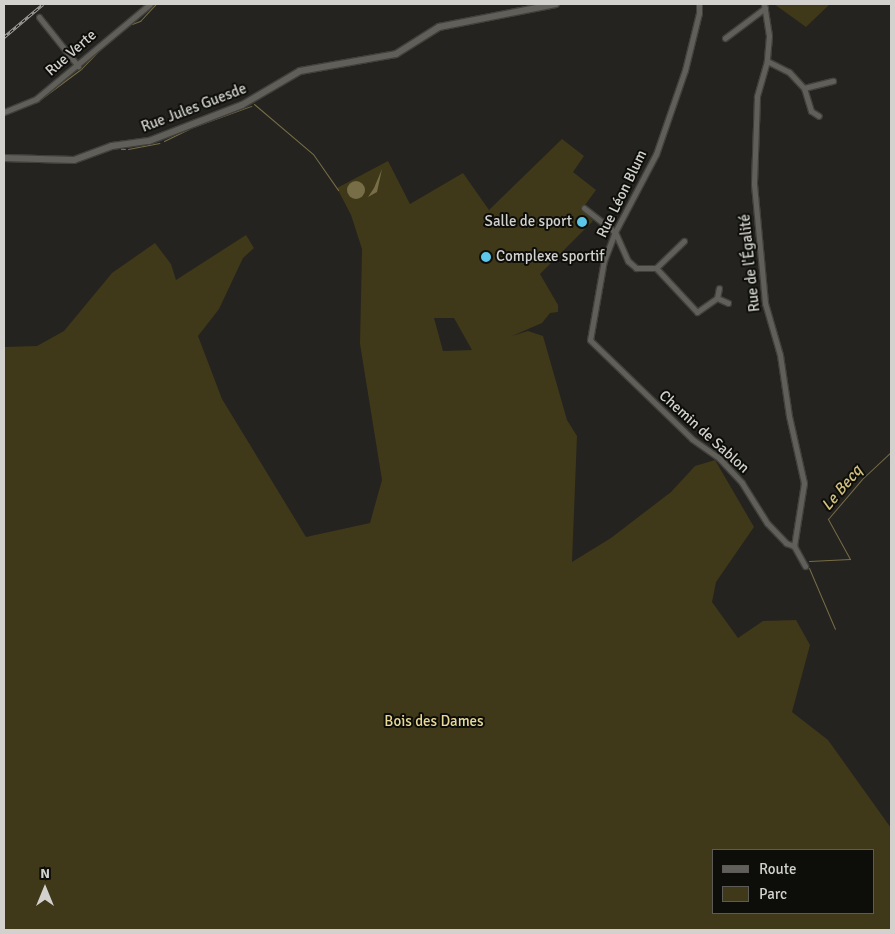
<!DOCTYPE html>
<meta charset="utf-8">
<style>
body{margin:0}
#map{position:relative;width:895px;height:934px;overflow:hidden;background:#24231f;font-family:Signika,sans-serif}
div>[style]{position:absolute}
.green>*{inset:0;background:#3f3819}
.water>*{inset:0;background:#776d46}
.round{border-radius:50%}
.stream>*{height:1px;margin:-0.5px;padding:0 0.5px;transform-origin:0.5px;border-radius:0.5px;background:#776d46}
.roads{filter:drop-shadow(1px 0 #41403b) drop-shadow(-1px 0 #41403b) drop-shadow(0 1px #41403b) drop-shadow(0 -1px #41403b)}
.minor>*{height:5px;margin:-2.5px;padding:0 2.5px;transform-origin:2.5px;border-radius:2.5px;background:#615f5a}
.tertiary>*{height:6px;margin:-3px;padding:0 3px;transform-origin:3px;border-radius:3px;background:#615f5a}
.rail>*{height:3px;margin-top:-1.5px;transform-origin:0;background:repeating-linear-gradient(90deg,#0d0d0a 0 4px,#a3a29f 0 8px);box-sizing:border-box;border-block:1px solid #a3a29f}
.dots>*{width:14px;height:14px;translate:-50% -50%;box-sizing:border-box;border:2px solid #0d0d0a;border-radius:50%}
span{translate:-50% -50%;white-space:nowrap;text-align:center;line-height:1.15;-webkit-text-stroke:4px #0d0d0a;paint-order:stroke}
.street-label{font-size:15px;color:#d2d1ce}
.poi-label{font-size:15px;color:#d2d1ce}
.right{translate:-100% -50%;text-align:right}
.left{translate:0 -50%;text-align:left}
.park-label{font-size:15px;color:#e9d996}
.water-label{font-size:16px;color:#d2c17f;font-style:italic}
.frame{position:absolute;inset:0;border:5px solid #d2d1ce;pointer-events:none}
.legend{position:absolute;left:712px;top:849px;width:162px;height:65px;box-sizing:border-box;background:#0d0d0a;border:1px solid #5c5b58;margin:0;padding:6px 9px;list-style:none;font-size:15px;color:#d2d1ce}
.legend li{display:flex;align-items:center;gap:10px;height:25px}
.legend b{width:25px;border:1px solid #5c5b58}
.north{position:absolute;left:20px;top:864px;width:50px;height:50px;-webkit-text-stroke:4px #0d0d0a;paint-order:stroke;rotate:0deg;font-size:14px;font-weight:700;line-height:20px;text-align:center;color:#d2d1ce}
.north::after{content:'';display:block;margin:auto;width:18px;height:22px;background:#d2d1ce;clip-path:polygon(50% 0,100% 100%,50% 72%,0 100%)}
</style>
<div id="map">
<div class="green">
<div style="clip-path:polygon(774px 4px,830px 4px,806px 27px)"></div>
<div style="clip-path:polygon(evenodd,562px 139px,584px 156px,573px 172px,596px 190px,582px 209px,593px 221px,540px 274px,558px 305px,558px 312px,550px 313px,542px 323px,512px 336px,528px 331px,543px 336px,567px 420px,577px 436px,572px 562px,611px 538px,671px 492px,695px 466px,715px 460px,754px 527px,716px 582px,712px 602px,738px 638px,763px 621px,796px 620px,810px 645px,792px 712px,828px 740px,891px 828px,891px 930px,4px 930px,4px 347px,37px 346px,64px 331px,112px 273px,155px 243px,171px 264px,176px 280px,246px 235px,254px 248px,243px 258px,219px 309px,198px 336px,222px 399px,306px 537px,370px 523px,382px 480px,360px 344px,362px 249px,351px 215px,337px 188px,388px 161px,410px 204px,463px 173px,489px 210px,562px 139px,434px 318px,454px 318px,472px 350px,443px 351px,434px 318px,562px 139px,714px 850px,874px 850px,874px 913px,714px 913px,714px 850px)"></div>
</div>
<div class="water">
<div style="clip-path:polygon(382px 169px,377px 192px,368px 197px,374px 188px)"></div>
<div class="round" style="left:347px;top:181px;width:18px;height:18px"></div>
</div>
<div class="stream">
<div style="left:132px;top:24px;width:9px;rotate:-21deg"></div>
<div style="left:140px;top:21px;width:23px;rotate:-47deg"></div>
<div style="left:38px;top:101px;width:54px;rotate:-36.7deg"></div>
<div style="left:81px;top:69px;width:29px;rotate:-46deg"></div>
<div style="left:254px;top:104px;width:77px;rotate:40.3deg"></div>
<div style="left:313px;top:154px;width:44px;rotate:55.2deg"></div>
<div style="left:193px;top:127px;width:62px;rotate:-19.9deg"></div>
<div style="left:164px;top:141px;width:28px;rotate:-26deg"></div>
<div style="left:121px;top:149px;width:4px"></div>
<div style="left:128px;top:149px;width:32px;rotate:-11deg"></div>
<div style="left:809px;top:561px;width:41px;rotate:-2.8deg"></div>
<div style="left:850px;top:559px;width:46px;rotate:-118.8deg"></div>
<div style="left:828px;top:519px;width:52px;rotate:-49.6deg"></div>
<div style="left:862px;top:479px;width:40px;rotate:-43deg"></div>
<div style="left:809px;top:568px;width:66px;rotate:66.9deg"></div>
</div>
<div class="roads">
<div class="minor">
<div style="left:699px;top:4px;width:9px;rotate:90deg"></div>
<div style="left:699px;top:13px;width:59px;rotate:103.8deg"></div>
<div style="left:685px;top:70px;width:89px;rotate:109deg"></div>
<div style="left:656px;top:154px;width:88px;rotate:117.7deg"></div>
<div style="left:615px;top:232px;width:30px;rotate:111deg"></div>
<div style="left:604px;top:260px;width:81px;rotate:99.9deg"></div>
<div style="left:590px;top:340px;width:142px;rotate:44.1deg"></div>
<div style="left:692px;top:439px;width:33px;rotate:35deg"></div>
<div style="left:719px;top:458px;width:34px;rotate:47deg"></div>
<div style="left:742px;top:483px;width:47px;rotate:58deg"></div>
<div style="left:767px;top:523px;width:28px;rotate:46deg"></div>
<div style="left:786px;top:543px;width:9px;rotate:21deg"></div>
<div style="left:764px;top:4px;width:32px;rotate:81deg"></div>
<div style="left:769px;top:36px;width:25px;rotate:95deg"></div>
<div style="left:767px;top:61px;width:37px;rotate:106deg"></div>
<div style="left:757px;top:97px;width:87px;rotate:92deg"></div>
<div style="left:754px;top:184px;width:120px;rotate:84.7deg"></div>
<div style="left:765px;top:303px;width:54px;rotate:73.9deg"></div>
<div style="left:780px;top:355px;width:62px;rotate:81.6deg"></div>
<div style="left:789px;top:416px;width:69px;rotate:77.4deg"></div>
<div style="left:804px;top:483px;width:64px;rotate:99deg"></div>
<div style="left:39px;top:17px;width:63px;rotate:51.5deg"></div>
<div style="left:725px;top:38px;width:50px;rotate:-36.9deg"></div>
<div style="left:767px;top:61px;width:25px;rotate:27deg"></div>
<div style="left:789px;top:72px;width:22px;rotate:47deg"></div>
<div style="left:804px;top:88px;width:24px;rotate:73deg"></div>
<div style="left:811px;top:111px;width:9px;rotate:32deg"></div>
<div style="left:804px;top:88px;width:30px;rotate:-14deg"></div>
<div style="left:4px;top:112px;width:35px;rotate:-22deg"></div>
<div style="left:36px;top:99px;width:148px;rotate:-39.8deg"></div>
<div style="left:584px;top:208px;width:39px;rotate:38deg"></div>
<div style="left:615px;top:232px;width:32px;rotate:66deg"></div>
<div style="left:628px;top:261px;width:11px;rotate:41deg"></div>
<div style="left:636px;top:268px;width:20px"></div>
<div style="left:656px;top:268px;width:60px;rotate:47deg"></div>
<div style="left:697px;top:312px;width:24px;rotate:-35deg"></div>
<div style="left:717px;top:298px;width:12px;rotate:24deg"></div>
<div style="left:656px;top:268px;width:39px;rotate:-44deg"></div>
<div style="left:717px;top:298px;width:10px;rotate:-79deg"></div>
<div style="left:794px;top:546px;width:23px;rotate:61deg"></div>
</div>
<div class="tertiary">
<div style="left:4px;top:158px;width:70px;rotate:1.6deg"></div>
<div style="left:74px;top:160px;width:40px;rotate:-20.2deg"></div>
<div style="left:112px;top:146px;width:37px;rotate:-8deg"></div>
<div style="left:149px;top:141px;width:100px;rotate:-21.2deg"></div>
<div style="left:242px;top:105px;width:67px;rotate:-30.4deg"></div>
<div style="left:300px;top:71px;width:97px;rotate:-10deg"></div>
<div style="left:396px;top:54px;width:51px;rotate:-32.1deg"></div>
<div style="left:439px;top:27px;width:119px;rotate:-11.1deg"></div>
</div>
</div>
<div class="rail">
<div style="left:4px;top:37px;width:51px;rotate:-40.2deg"></div>
</div>
<div class="dots">
<div style="left:582px;top:222px;background:#5cc7e8"></div>
<div style="left:486px;top:257px;background:#5cc7e8"></div>
</div>
<div class="street-label">
<span style="left:71px;top:53px;rotate:-41deg">Rue Verte</span>
<span style="left:194px;top:108px;rotate:-21deg">Rue Jules Guesde</span>
<span style="left:622px;top:194px;rotate:-64deg">Rue Léon Blum</span>
<span style="left:750px;top:263px;rotate:-96deg">Rue de l'Égalité</span>
<span style="left:704px;top:432px;rotate:42deg">Chemin de Sablon</span>
</div>
<div class="poi-label">
<span class="right" style="left:572px;top:222px">Salle de sport</span>
<span class="left" style="left:496px;top:257px">Complexe sportif</span>
</div>
<div class="park-label">
<span style="left:434px;top:722px">Bois des Dames</span>
</div>
<div class="water-label">
<span style="left:842px;top:488px;rotate:-50deg">Le Becq</span>
</div>
<div class="frame"></div>
<ul class="legend">
<li><b style="height:6px;background:#615f5a"></b>Route</li>
<li><b style="height:14px;background:#3f3819"></b>Parc</li>
</ul>
<div class="north">N</div>
</div>
